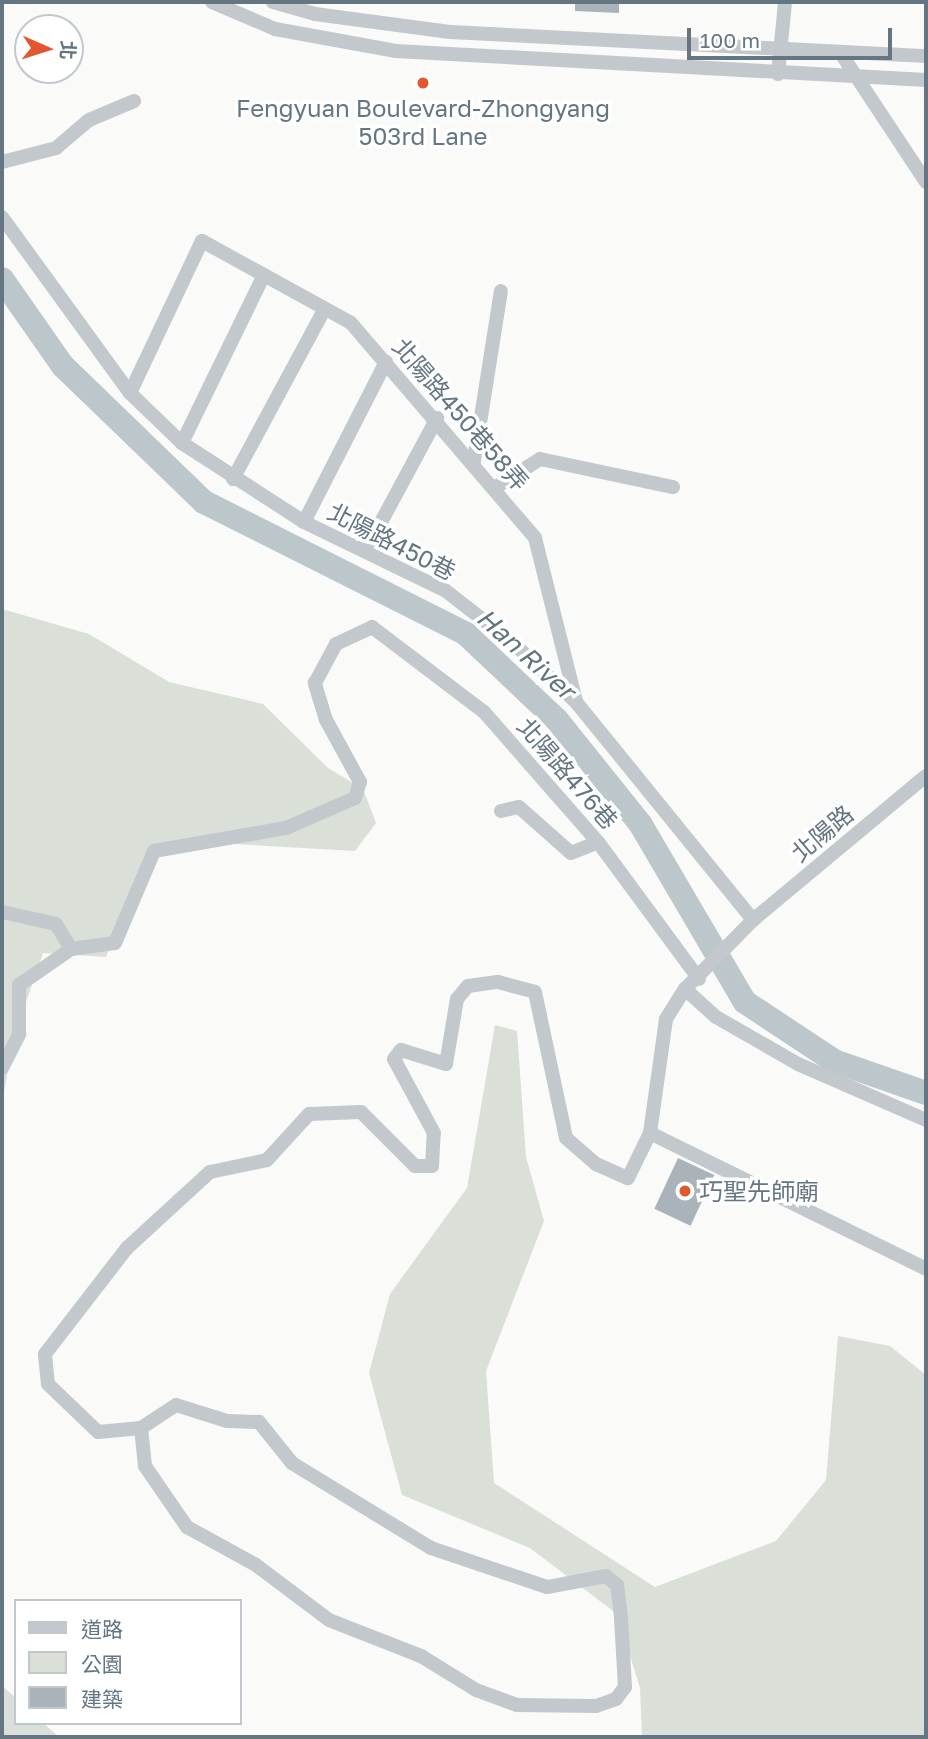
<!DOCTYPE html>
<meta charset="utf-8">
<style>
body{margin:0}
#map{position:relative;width:928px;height:1739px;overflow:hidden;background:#fafaf8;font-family:"Golos Text","Noto Sans TC",sans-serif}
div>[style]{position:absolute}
.green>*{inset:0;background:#dadfd7}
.river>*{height:24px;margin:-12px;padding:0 12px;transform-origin:12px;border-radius:12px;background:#bbc7cb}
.building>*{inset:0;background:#aab3b9;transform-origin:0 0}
.minor>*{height:14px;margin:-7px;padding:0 7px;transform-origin:7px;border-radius:7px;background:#c3c8cc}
.dots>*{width:19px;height:19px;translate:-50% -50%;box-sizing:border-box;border:4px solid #fff;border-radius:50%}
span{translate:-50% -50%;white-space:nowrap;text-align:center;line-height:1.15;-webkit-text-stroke:7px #fff;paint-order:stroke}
.poi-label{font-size:24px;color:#657683}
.left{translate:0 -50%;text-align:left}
.street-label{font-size:24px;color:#657683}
.water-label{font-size:26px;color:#60757c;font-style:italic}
.frame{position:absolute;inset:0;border:4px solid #657683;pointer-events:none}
.legend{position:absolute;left:14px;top:1599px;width:228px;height:126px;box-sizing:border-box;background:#fff;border:2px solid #c1c8cd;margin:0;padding:9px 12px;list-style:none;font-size:21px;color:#657683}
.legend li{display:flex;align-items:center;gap:14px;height:35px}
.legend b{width:35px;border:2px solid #c1c8cd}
.north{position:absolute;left:14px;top:14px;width:70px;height:70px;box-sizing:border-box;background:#fff;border:2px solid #c1c8cd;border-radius:50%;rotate:93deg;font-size:19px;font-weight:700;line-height:28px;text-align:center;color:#657683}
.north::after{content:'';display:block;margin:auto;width:24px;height:32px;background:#e4572e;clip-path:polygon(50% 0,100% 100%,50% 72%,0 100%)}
.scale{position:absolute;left:687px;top:28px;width:205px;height:32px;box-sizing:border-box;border:4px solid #657683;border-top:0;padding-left:9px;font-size:21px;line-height:24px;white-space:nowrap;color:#657683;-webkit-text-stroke:5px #fff;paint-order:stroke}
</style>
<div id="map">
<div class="green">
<div style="clip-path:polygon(2px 609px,89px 634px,169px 682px,263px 704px,328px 768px,363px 789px,376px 823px,355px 851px,233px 844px,144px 857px,106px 957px,43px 953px,15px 1034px,2px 1102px)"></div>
<div style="clip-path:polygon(495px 1025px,517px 1031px,526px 1157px,544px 1221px,486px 1371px,494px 1483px,655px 1587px,776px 1541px,826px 1480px,838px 1336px,890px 1346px,926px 1375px,926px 1737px,642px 1737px,640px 1688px,617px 1614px,530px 1548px,402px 1495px,369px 1373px,390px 1294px,467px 1188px)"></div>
<div style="clip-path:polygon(2px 1686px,16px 1698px,16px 1723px,43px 1723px,59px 1737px,2px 1737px)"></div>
</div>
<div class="river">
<div style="left:2px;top:279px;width:106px;rotate:55deg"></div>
<div style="left:63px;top:366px;width:196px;rotate:44deg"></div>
<div style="left:204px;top:502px;width:293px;rotate:26.7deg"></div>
<div style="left:466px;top:634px;width:125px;rotate:43.4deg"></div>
<div style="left:557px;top:720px;width:134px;rotate:51.3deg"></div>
<div style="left:641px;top:825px;width:205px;rotate:59.6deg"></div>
<div style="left:745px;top:1002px;width:107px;rotate:33.5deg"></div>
<div style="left:834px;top:1061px;width:97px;rotate:19.2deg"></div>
</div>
<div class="building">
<div style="clip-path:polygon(575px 2px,619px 2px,619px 13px,575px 11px)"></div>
<div style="left:678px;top:1158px;width:40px;height:56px;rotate:25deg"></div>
</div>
<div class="minor">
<div style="left:212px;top:2px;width:69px;rotate:23.2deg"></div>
<div style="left:275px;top:29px;width:123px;rotate:10.3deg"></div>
<div style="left:396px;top:51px;width:531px;rotate:3.13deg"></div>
<div style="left:273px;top:2px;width:44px;rotate:15.9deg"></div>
<div style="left:315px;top:14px;width:136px;rotate:7.6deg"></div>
<div style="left:450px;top:32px;width:477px;rotate:2.9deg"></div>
<div style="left:840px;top:52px;width:156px;rotate:56.5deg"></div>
<div style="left:778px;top:74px;width:72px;rotate:-84.4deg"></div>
<div style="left:2px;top:162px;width:56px;rotate:-14.5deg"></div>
<div style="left:56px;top:148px;width:43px;rotate:-40.3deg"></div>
<div style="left:89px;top:120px;width:49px;rotate:-22.9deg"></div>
<div style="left:2px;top:217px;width:218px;rotate:54deg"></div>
<div style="left:130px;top:393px;width:72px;rotate:43.9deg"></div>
<div style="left:182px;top:443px;width:145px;rotate:32.9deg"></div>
<div style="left:304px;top:522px;width:158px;rotate:25.9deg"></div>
<div style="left:446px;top:591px;width:86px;rotate:37.9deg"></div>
<div style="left:514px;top:644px;width:85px;rotate:43.1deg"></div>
<div style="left:576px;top:702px;width:281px;rotate:50.9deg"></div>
<div style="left:130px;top:393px;width:168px;rotate:-64.7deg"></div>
<div style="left:202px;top:241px;width:170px;rotate:28.8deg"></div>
<div style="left:351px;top:323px;width:283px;rotate:49.4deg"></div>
<div style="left:535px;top:538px;width:168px;rotate:75.9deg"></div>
<div style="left:182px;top:443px;width:187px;rotate:-64deg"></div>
<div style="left:474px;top:461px;width:172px;rotate:-81deg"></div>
<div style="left:233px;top:479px;width:192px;rotate:-61.7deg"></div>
<div style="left:496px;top:487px;width:52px;rotate:-32.5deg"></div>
<div style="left:540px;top:459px;width:136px;rotate:11.9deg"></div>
<div style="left:304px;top:522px;width:180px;rotate:-62.9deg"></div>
<div style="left:366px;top:550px;width:150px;rotate:-61.7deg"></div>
<div style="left:501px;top:811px;width:18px;rotate:-13deg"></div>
<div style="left:519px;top:807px;width:69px;rotate:41.5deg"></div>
<div style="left:571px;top:853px;width:29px;rotate:-22deg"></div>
<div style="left:2px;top:912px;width:55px;rotate:12.5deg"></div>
<div style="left:56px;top:924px;width:29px;rotate:59deg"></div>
<div style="left:71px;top:949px;width:44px;rotate:-7.8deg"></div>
<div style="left:115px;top:943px;width:100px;rotate:-67deg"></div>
<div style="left:154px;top:851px;width:134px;rotate:-9.9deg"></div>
<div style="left:286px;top:828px;width:75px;rotate:-23.5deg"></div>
<div style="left:355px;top:798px;width:17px;rotate:-73deg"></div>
<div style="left:360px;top:782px;width:71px;rotate:-118.7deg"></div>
<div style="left:326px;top:720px;width:39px;rotate:-107deg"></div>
<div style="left:315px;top:683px;width:44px;rotate:-61.7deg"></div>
<div style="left:336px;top:644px;width:40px;rotate:-25deg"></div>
<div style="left:372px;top:627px;width:141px;rotate:37.2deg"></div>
<div style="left:484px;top:712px;width:173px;rotate:48.8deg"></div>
<div style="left:598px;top:842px;width:170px;rotate:53.6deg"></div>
<div style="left:685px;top:989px;width:42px;rotate:42.1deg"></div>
<div style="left:716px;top:1017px;width:95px;rotate:29.8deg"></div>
<div style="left:798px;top:1064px;width:140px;rotate:23.6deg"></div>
<div style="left:2px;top:1068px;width:38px;rotate:-63deg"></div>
<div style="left:19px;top:1034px;width:49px;rotate:-90deg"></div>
<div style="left:19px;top:985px;width:63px;rotate:-34.7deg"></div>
<div style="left:650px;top:1133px;width:308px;rotate:26.2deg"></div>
<div style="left:141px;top:1428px;width:38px;rotate:84deg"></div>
<div style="left:145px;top:1466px;width:74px;rotate:55.5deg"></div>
<div style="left:187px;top:1527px;width:79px;rotate:28.8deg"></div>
<div style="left:256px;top:1565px;width:91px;rotate:37deg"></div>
<div style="left:329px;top:1620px;width:99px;rotate:21.4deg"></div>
<div style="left:421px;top:1656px;width:65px;rotate:31.7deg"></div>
<div style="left:476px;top:1690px;width:44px;rotate:20.1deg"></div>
<div style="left:517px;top:1705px;width:79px;rotate:0.7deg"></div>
<div style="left:596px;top:1706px;width:21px;rotate:-19deg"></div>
<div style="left:616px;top:1699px;width:15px;rotate:-53deg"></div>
<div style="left:625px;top:1687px;width:70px;rotate:-93.3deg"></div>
<div style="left:621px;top:1617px;width:32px;rotate:-97deg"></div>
<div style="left:617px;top:1585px;width:14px;rotate:-141deg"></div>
<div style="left:606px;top:1576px;width:60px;rotate:169.4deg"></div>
<div style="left:547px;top:1587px;width:122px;rotate:-161.4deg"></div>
<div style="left:431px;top:1548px;width:163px;rotate:-148.6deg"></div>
<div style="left:292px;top:1463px;width:53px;rotate:-128.8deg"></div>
<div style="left:259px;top:1422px;width:32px;rotate:-178deg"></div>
<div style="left:227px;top:1421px;width:53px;rotate:-162.6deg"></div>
<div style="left:176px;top:1405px;width:42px;rotate:146.7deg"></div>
<div style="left:141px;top:1428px;width:43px;rotate:174.7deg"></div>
<div style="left:98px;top:1432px;width:69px;rotate:-136.2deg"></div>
<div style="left:48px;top:1384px;width:30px;rotate:-96deg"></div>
<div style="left:45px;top:1354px;width:134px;rotate:-52.3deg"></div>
<div style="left:127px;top:1248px;width:113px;rotate:-42.5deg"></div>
<div style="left:210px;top:1172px;width:58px;rotate:-11.9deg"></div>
<div style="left:267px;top:1160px;width:62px;rotate:-47.6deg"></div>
<div style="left:309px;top:1114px;width:52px;rotate:-2.2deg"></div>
<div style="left:361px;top:1112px;width:76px;rotate:45deg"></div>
<div style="left:415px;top:1166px;width:17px"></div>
<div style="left:432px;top:1166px;width:33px;rotate:-87deg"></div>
<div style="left:434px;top:1133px;width:84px;rotate:-118.4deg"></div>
<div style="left:394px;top:1059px;width:11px;rotate:-52deg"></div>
<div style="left:401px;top:1050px;width:47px;rotate:17.3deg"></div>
<div style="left:446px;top:1064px;width:66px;rotate:-80.4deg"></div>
<div style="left:457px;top:999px;width:17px;rotate:-50deg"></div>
<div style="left:468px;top:986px;width:30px;rotate:-8deg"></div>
<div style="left:498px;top:982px;width:38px;rotate:15deg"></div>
<div style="left:535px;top:992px;width:149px;rotate:78deg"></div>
<div style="left:566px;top:1138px;width:40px;rotate:41deg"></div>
<div style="left:596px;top:1164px;width:35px;rotate:24deg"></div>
<div style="left:628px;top:1178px;width:50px;rotate:-63.9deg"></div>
<div style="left:650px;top:1133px;width:115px;rotate:-82deg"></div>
<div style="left:666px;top:1019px;width:36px;rotate:-58deg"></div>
<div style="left:685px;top:989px;width:97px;rotate:-45.4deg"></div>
<div style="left:753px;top:920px;width:225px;rotate:-39.8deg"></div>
</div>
<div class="dots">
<div style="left:423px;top:83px;background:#e4572e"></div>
<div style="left:685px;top:1191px;background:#e4572e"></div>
</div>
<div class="poi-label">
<span style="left:423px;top:122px">Fengyuan Boulevard-Zhongyang<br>503rd Lane</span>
<span class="left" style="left:699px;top:1191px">巧聖先師廟</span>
</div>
<div class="street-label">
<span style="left:461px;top:414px;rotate:49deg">北陽路450巷58弄</span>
<span style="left:392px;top:541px;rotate:27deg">北陽路450巷</span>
<span style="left:568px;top:773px;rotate:49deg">北陽路476巷</span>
<span style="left:822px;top:833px;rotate:-40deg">北陽路</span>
</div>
<div class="water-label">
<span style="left:526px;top:654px;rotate:42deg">Han River</span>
</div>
<div class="frame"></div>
<ul class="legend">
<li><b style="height:9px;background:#c3c8cc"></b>道路</li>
<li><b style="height:19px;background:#dadfd7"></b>公園</li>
<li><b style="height:19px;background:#aab3b9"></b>建築</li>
</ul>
<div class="north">北</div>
<div class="scale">100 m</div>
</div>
